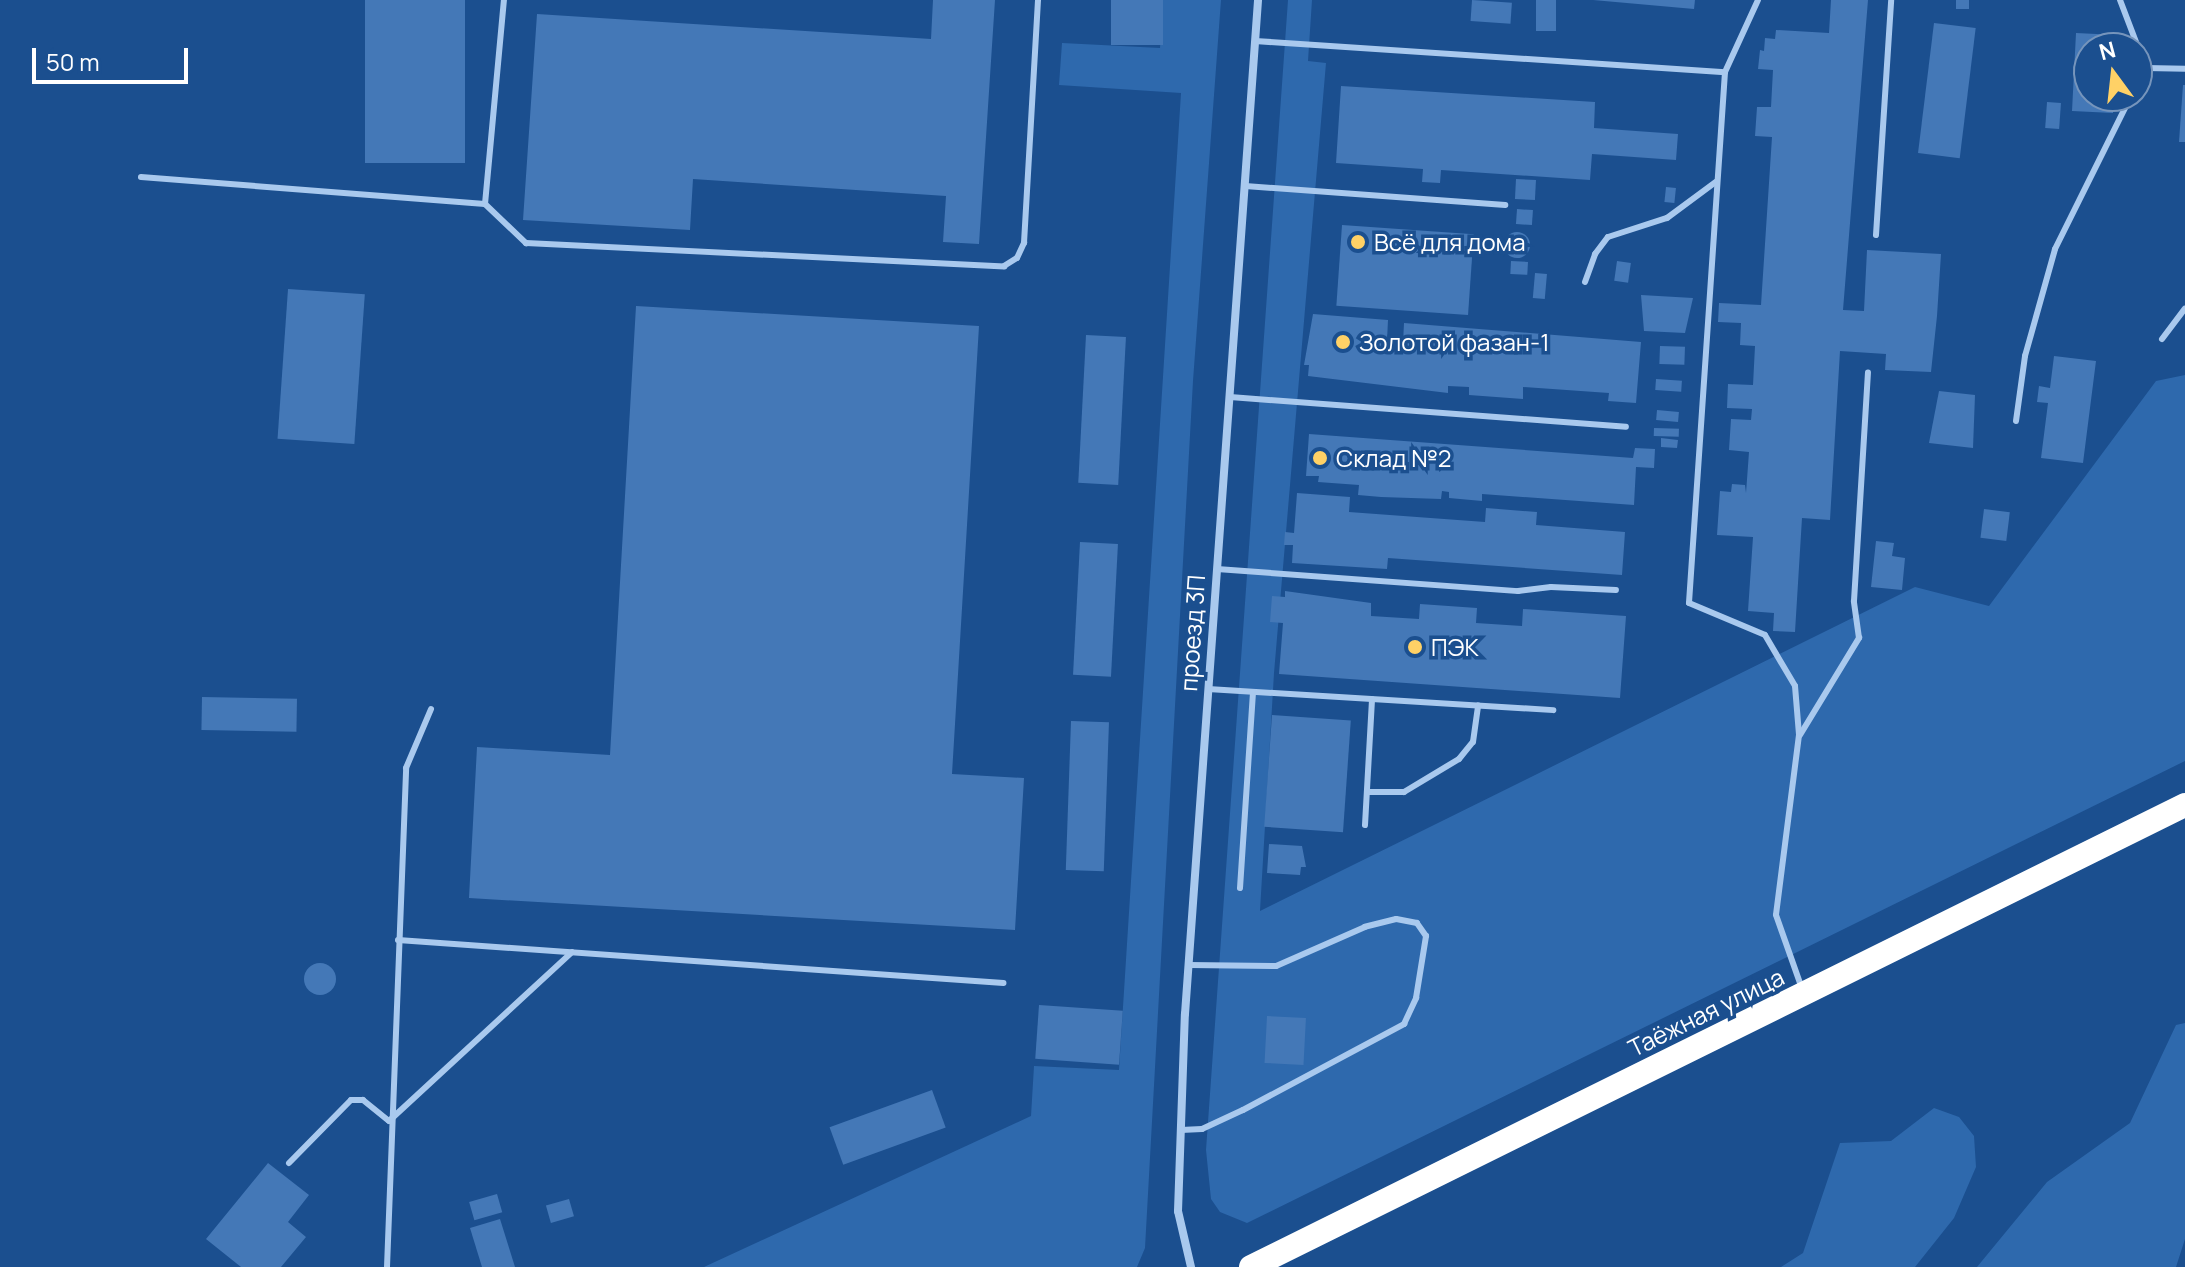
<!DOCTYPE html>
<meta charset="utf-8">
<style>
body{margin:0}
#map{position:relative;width:2185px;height:1267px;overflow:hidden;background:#1b4f8f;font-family:Manrope,sans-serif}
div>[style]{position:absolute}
.green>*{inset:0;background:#2e69ad}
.building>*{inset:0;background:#4478b7;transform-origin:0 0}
.round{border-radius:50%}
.lane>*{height:6px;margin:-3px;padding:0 3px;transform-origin:3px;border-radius:3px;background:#a9c9ee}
.street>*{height:8px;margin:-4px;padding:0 4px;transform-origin:4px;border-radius:4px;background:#a9c9ee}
.highway>*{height:24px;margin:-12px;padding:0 12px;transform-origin:12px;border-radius:12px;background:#fff}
.dots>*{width:22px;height:22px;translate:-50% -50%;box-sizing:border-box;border:4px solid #1b4f8f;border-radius:50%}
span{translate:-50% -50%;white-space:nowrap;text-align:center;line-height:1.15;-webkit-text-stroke:7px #1b4f8f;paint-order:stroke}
.poi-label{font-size:24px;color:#fff}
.left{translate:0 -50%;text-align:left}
.street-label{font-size:24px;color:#fff}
.north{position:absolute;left:2073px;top:32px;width:80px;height:80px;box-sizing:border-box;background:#1b4f8f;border:2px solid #7695bc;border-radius:50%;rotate:345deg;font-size:22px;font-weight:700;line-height:32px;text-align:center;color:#fff}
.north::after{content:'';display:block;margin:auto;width:28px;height:36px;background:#ffd166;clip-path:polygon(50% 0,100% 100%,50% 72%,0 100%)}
.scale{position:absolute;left:32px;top:48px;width:156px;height:36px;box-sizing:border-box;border:4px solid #fff;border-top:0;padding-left:10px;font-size:24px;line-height:28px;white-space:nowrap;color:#fff;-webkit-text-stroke:6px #1b4f8f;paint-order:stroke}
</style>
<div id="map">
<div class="green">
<div style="clip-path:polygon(1163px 0,1221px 0,1193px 381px,1145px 1248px,1137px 1267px,704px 1267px,1031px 1116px,1034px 1066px,1119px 1070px,1181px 93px,1059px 85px,1062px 43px,1160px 48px)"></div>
<div style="clip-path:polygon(1288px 0,1312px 0,1308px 61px,1326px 63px,1274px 673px,1260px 911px,1915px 587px,1989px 606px,2156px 381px,2185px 375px,2185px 761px,1247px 1223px,1220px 1212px,1211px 1199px,1206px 1150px)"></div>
<div style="clip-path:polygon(2185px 1023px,2185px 1239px,2176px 1267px,1977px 1267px,2047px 1182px,2130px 1123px,2176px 1025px)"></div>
<div style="clip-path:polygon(1934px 1108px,1959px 1117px,1974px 1136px,1976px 1167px,1954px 1218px,1915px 1267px,1781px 1267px,1803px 1253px,1840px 1143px,1891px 1141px)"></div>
</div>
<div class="building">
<div style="left:365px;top:0;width:100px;height:163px"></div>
<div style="clip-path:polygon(933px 0,995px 0,979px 244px,943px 242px,946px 196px,693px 179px,690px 230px,523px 220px,537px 14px,931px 39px)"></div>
<div style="left:1111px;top:0;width:52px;height:45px"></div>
<div style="left:1472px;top:0;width:40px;height:21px;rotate:4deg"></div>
<div style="left:1536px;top:0;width:20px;height:31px"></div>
<div style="clip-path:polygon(1593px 0,1695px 0,1694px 9px)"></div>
<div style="clip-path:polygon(1831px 0,1868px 0,1843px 310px,1864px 311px,1867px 250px,1941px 254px,1937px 316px,1931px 372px,1885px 370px,1886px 354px,1840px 351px,1830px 520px,1802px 518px,1795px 632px,1773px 631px,1774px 613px,1748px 611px,1753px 537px,1717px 535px,1720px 491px,1731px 492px,1732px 484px,1745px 485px,1746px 493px,1749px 452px,1729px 450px,1731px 419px,1751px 420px,1752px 409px,1727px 408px,1728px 384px,1753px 385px,1755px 346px,1740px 345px,1741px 323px,1718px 322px,1719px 303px,1761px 305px,1772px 137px,1755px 136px,1757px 107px,1771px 107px,1773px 70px,1758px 69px,1760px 50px,1764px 51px,1765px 38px,1775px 39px,1776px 30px,1829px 33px)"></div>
<div style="left:1956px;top:0;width:13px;height:9px"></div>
<div style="left:1934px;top:23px;width:42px;height:131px;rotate:7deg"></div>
<div style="clip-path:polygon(2076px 33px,2117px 35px,2116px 48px,2089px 48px,2089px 96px,2114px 96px,2113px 113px,2072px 111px)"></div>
<div style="clip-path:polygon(2183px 85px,2185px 85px,2185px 142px,2179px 142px)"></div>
<div style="clip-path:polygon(1341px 86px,1595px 102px,1594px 128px,1678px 134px,1676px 160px,1592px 154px,1590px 180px,1441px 170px,1440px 183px,1422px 182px,1423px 169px,1336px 163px)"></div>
<div style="left:2047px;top:102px;width:14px;height:26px;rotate:4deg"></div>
<div style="left:1516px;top:179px;width:20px;height:20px;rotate:3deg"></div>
<div style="left:1666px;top:187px;width:10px;height:15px;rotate:6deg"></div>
<div style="left:1517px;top:209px;width:16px;height:15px;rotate:4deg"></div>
<div style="left:1342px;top:225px;width:132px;height:81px;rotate:4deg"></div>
<div class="round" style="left:1504px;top:232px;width:26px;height:26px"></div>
<div style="left:1511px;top:261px;width:17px;height:13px;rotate:3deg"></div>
<div style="left:1617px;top:261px;width:14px;height:20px;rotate:8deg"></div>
<div style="left:1535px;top:273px;width:12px;height:25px;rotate:5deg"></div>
<div style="left:288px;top:289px;width:77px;height:150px;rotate:4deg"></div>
<div style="clip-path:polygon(1641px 295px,1693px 298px,1685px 333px,1644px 331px)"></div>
<div style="clip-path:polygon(636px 306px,979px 326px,952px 774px,1024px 778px,1015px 930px,469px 898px,477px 747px,610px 755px)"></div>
<div style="clip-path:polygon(1313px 314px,1388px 320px,1387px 341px,1403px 343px,1404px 323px,1641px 342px,1636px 403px,1608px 401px,1609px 393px,1523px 387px,1523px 399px,1469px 395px,1469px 387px,1448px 386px,1448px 393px,1308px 376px,1309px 365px,1304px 365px)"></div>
<div style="left:1086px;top:335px;width:40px;height:148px;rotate:3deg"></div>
<div style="left:1660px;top:346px;width:25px;height:18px;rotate:2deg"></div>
<div style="clip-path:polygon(2054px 356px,2096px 361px,2083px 463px,2041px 458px,2048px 403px,2037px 402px,2039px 386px,2050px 388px)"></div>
<div style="left:1656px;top:379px;width:26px;height:11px;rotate:4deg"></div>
<div style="clip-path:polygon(1939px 391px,1975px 395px,1973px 448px,1929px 443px)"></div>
<div style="left:1657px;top:410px;width:22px;height:10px;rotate:5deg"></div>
<div style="left:1654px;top:428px;width:25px;height:8px;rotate:2deg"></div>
<div style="clip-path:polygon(1309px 434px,1633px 458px,1635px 448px,1655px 449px,1654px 468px,1636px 467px,1634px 505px,1482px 494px,1482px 501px,1449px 498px,1449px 492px,1442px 491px,1441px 499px,1381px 497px,1358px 495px,1359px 485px,1318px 482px,1319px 476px,1306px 476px)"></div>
<div style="clip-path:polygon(1661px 438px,1678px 440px,1677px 448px,1661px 447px)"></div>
<div style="clip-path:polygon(1297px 493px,1350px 497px,1349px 512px,1485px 522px,1486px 508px,1537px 512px,1536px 525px,1625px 532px,1622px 575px,1388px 558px,1387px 569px,1292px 563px,1293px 545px,1284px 545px,1285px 532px,1294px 533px)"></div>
<div style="left:1984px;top:509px;width:26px;height:29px;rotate:7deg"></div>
<div style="clip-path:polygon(1876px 541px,1894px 543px,1892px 556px,1905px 558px,1902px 590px,1871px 587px)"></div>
<div style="left:1080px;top:542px;width:38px;height:133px;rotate:3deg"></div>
<div style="clip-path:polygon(1285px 591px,1371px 603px,1371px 616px,1419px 619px,1420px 604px,1477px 608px,1476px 623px,1522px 626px,1523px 609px,1626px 616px,1620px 698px,1279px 674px,1283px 623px,1270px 622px,1272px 596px,1285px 597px)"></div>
<div style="left:202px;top:697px;width:95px;height:33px;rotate:1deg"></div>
<div style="left:1272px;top:715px;width:79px;height:112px;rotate:4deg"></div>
<div style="left:1071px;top:721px;width:38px;height:149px;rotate:2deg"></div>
<div style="clip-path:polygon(1269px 844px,1302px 846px,1306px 867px,1301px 867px,1300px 875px,1267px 873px)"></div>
<div class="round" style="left:304px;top:963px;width:32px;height:32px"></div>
<div style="left:1039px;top:1005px;width:84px;height:54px;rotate:4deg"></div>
<div style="left:1267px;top:1016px;width:39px;height:47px;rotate:3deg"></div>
<div style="left:932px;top:1090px;width:40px;height:109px;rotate:70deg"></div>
<div style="clip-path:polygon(268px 1163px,309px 1195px,288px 1222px,306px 1237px,281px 1267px,241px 1267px,206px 1239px)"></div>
<div style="left:497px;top:1194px;width:19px;height:29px;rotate:74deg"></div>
<div style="left:569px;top:1199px;width:18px;height:24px;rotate:74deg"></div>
<div style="clip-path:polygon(500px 1219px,515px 1267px,482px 1267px,470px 1228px)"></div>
</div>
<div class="lane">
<div style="left:1758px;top:0;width:79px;rotate:114.6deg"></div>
<div style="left:1725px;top:72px;width:532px;rotate:93.88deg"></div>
<div style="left:1689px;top:603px;width:82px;rotate:22.8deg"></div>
<div style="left:1765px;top:635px;width:59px;rotate:59.5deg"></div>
<div style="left:1795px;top:686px;width:49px;rotate:85.3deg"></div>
<div style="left:1799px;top:735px;width:181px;rotate:97.3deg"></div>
<div style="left:1776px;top:915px;width:78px;rotate:70.6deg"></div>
<div style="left:2120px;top:0;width:73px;rotate:69.1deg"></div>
<div style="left:1255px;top:41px;width:471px;rotate:3.8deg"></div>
<div style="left:2137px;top:85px;width:19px;rotate:-62deg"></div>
<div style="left:2146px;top:68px;width:39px;rotate:1deg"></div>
<div style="left:141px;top:177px;width:345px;rotate:4.5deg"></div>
<div style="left:485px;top:204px;width:205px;rotate:-84.7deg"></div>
<div style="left:1245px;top:186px;width:261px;rotate:4.2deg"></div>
<div style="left:485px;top:204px;width:57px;rotate:43.6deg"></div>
<div style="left:526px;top:243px;width:479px;rotate:2.8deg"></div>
<div style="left:1004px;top:266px;width:15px;rotate:-32deg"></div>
<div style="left:1017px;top:258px;width:17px;rotate:-65deg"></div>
<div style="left:1024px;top:243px;width:243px;rotate:-86.7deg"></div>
<div style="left:1876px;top:235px;width:235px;rotate:-86.3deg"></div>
<div style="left:1585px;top:282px;width:30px;rotate:-70deg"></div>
<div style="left:1595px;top:254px;width:21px;rotate:-53deg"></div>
<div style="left:1608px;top:237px;width:62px;rotate:-17.9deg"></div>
<div style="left:1667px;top:218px;width:62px;rotate:-36.5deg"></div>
<div style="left:2162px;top:339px;width:38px;rotate:-53deg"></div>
<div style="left:1230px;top:397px;width:397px;rotate:4.3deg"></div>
<div style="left:2016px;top:421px;width:66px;rotate:-82.1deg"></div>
<div style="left:2025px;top:356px;width:111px;rotate:-74.3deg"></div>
<div style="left:2055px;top:249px;width:171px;rotate:-63.6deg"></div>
<div style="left:1217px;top:569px;width:302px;rotate:4.2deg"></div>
<div style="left:1518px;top:591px;width:33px;rotate:-7deg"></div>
<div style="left:1551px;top:587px;width:65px;rotate:2.6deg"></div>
<div style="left:1208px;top:689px;width:346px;rotate:3.5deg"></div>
<div style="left:1800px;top:735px;width:114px;rotate:-58.7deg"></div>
<div style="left:1859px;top:638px;width:37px;rotate:-98deg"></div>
<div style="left:1854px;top:601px;width:229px;rotate:-86.5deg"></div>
<div style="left:1367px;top:792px;width:37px"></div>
<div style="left:1404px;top:792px;width:64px;rotate:-31deg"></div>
<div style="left:1459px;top:759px;width:22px;rotate:-51deg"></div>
<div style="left:1473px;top:742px;width:37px;rotate:-82deg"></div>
<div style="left:1365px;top:825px;width:126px;rotate:-86.8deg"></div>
<div style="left:1240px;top:888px;width:196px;rotate:-86.2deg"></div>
<div style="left:398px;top:940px;width:607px;rotate:4.07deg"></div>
<div style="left:1181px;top:1130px;width:21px;rotate:-3deg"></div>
<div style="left:1202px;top:1129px;width:45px;rotate:-24.9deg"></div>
<div style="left:1243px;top:1110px;width:183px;rotate:-28.1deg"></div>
<div style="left:1404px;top:1024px;width:29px;rotate:-65deg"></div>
<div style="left:1416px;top:998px;width:63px;rotate:-80.8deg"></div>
<div style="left:1426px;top:936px;width:16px;rotate:-125deg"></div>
<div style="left:1417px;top:923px;width:21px;rotate:-169deg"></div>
<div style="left:1396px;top:919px;width:32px;rotate:166deg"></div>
<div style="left:1365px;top:927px;width:97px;rotate:156.3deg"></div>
<div style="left:1276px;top:966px;width:87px;rotate:-179.3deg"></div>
<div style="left:289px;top:1163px;width:88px;rotate:-45.5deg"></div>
<div style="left:351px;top:1100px;width:12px"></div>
<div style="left:363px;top:1100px;width:33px;rotate:39deg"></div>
<div style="left:389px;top:1121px;width:249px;rotate:-42.7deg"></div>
<div style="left:387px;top:1267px;width:499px;rotate:-87.8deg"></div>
<div style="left:406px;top:768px;width:64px;rotate:-67deg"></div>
</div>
<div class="street">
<div style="left:1191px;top:1267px;width:57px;rotate:-103.1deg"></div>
<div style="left:1178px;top:1211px;width:197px;rotate:-88deg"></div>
<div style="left:1185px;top:1014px;width:1017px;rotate:-85.88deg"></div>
</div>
<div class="highway">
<div style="left:1251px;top:1267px;width:1042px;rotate:-26.32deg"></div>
</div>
<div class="dots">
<div style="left:1358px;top:242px;background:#ffd166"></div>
<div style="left:1343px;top:342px;background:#ffd166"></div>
<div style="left:1320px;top:458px;background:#ffd166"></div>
<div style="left:1415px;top:647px;background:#ffd166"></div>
</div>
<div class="poi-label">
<span class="left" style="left:1374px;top:242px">Всё для дома</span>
<span class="left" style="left:1359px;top:342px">Золотой фазан-1</span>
<span class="left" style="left:1336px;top:458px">Склад №2</span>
<span class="left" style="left:1431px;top:647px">ПЭК</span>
</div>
<div class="street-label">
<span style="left:1192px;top:633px;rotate:-86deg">проезд 3П</span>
<span style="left:1706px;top:1012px;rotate:-26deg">Таёжная улица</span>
</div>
<div class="north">N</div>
<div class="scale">50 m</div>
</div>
